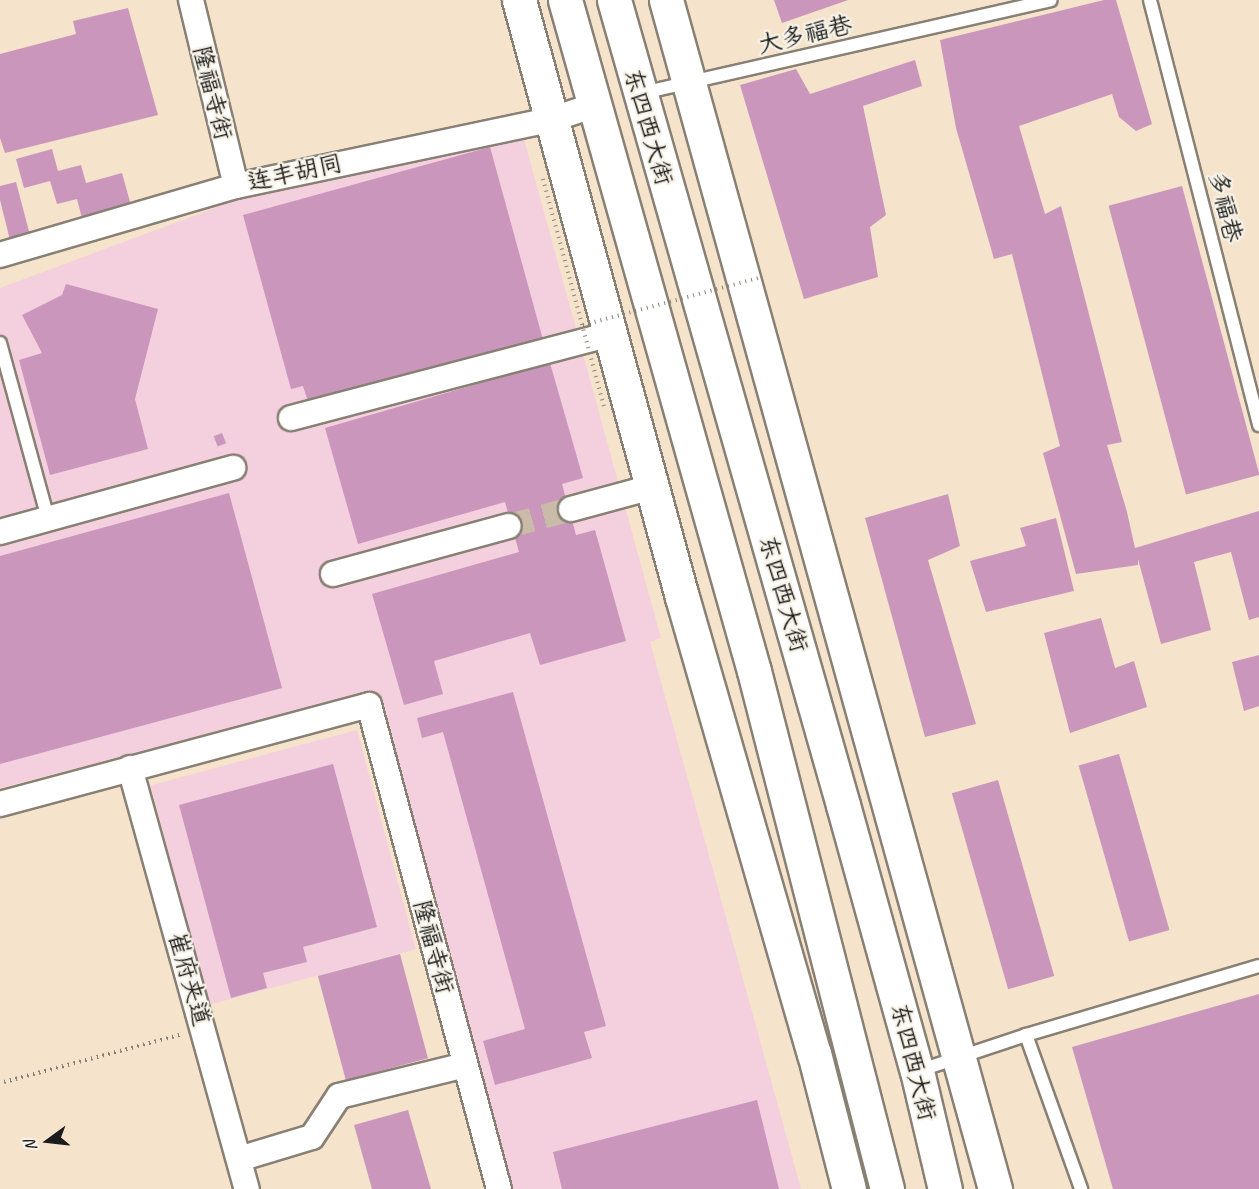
<!DOCTYPE html>
<meta charset="utf-8">
<style>
body{margin:0}
#map{position:relative;width:1259px;height:1189px;overflow:hidden;background:#f5e3cc;font-family:Caveat,"LXGW WenKai TC",sans-serif}
div>[style]{position:absolute}
.built>*{inset:0;background:#f4cfde;transform-origin:0 0}
.building>*{inset:0;background:#ca96bc;transform-origin:0 0}
.street-tunnel>*{height:24px;margin-top:-12px;transform-origin:0;background:repeating-linear-gradient(90deg,#cabba9 0 24px,transparent 0 36px)}
.path>*{height:4px;margin-top:-2px;transform-origin:0;background:repeating-linear-gradient(90deg,#888074 0 1.5px,transparent 0 6px)}
.roads{filter:drop-shadow(2px 0 #888074) drop-shadow(-2px 0 #888074) drop-shadow(0 2px #888074) drop-shadow(0 -2px #888074)}
.lane>*{height:12px;margin:-6px;padding:0 6px;transform-origin:6px;border-radius:6px;background:#fff}
.street>*{height:24px;margin:-12px;padding:0 12px;transform-origin:12px;border-radius:12px;background:#fff}
.secondary>*{height:33px;margin:-16.5px;padding:0 16.5px;transform-origin:16.5px;border-radius:16.5px;background:#fff}
.primary>*{height:33px;margin:-16.5px;padding:0 16.5px;transform-origin:16.5px;border-radius:16.5px;background:#fff}
.path-bridge>*{height:4px;margin-top:-2px;transform-origin:0;background:repeating-linear-gradient(90deg,#888074 0 1.5px,transparent 0 6px)}
span{translate:-50% -50%;white-space:nowrap;text-align:center;line-height:1.15;-webkit-text-stroke:4.5px #f7f3e8;paint-order:stroke}
.street-label{font-size:24px;color:#1c1c1c}
.north{position:absolute;left:18px;top:1111px;width:60px;height:60px;-webkit-text-stroke:4px #f7f3e8;paint-order:stroke;rotate:255deg;font-size:16px;font-weight:700;line-height:24px;text-align:center;color:#1c1c1c}
.north::after{content:'';display:block;margin:auto;width:21px;height:27px;background:#1c1c1c;clip-path:polygon(50% 0,100% 100%,50% 72%,0 100%)}
</style>
<div id="map">
<div class="built">
<div style="clip-path:polygon(522px 132px,661px 638px,650px 642px,801px 1189px,512px 1189px,382px 716px,377px 717px,369px 692px,0 788px,0 288px,234px 201px)"></div>
<div style="left:357px;top:730px;width:227px;height:214px;rotate:75deg"></div>
</div>
<div class="building">
<div style="clip-path:polygon(774px 0,848px 0,782px 23px)"></div>
<div style="clip-path:polygon(1104px 0,1116px 0,1152px 124px,1136px 131px,1119px 117px,1112px 94px,1019px 126px,1045px 214px,1061px 206px,1122px 442px,1107px 445px,1127px 512px,1135px 548px,1259px 511px,1259px 617px,1249px 620px,1231px 552px,1194px 562px,1211px 630px,1161px 644px,1138px 559px,1138px 565px,1076px 574px,1043px 453px,1060px 446px,1012px 254px,994px 259px,956px 128px,940px 40px)"></div>
<div style="clip-path:polygon(128px 8px,158px 115px,5px 153px,0 138px,0 54px,76px 34px,73px 21px)"></div>
<div style="clip-path:polygon(915px 60px,922px 86px,863px 106px,886px 215px,870px 227px,878px 277px,804px 299px,740px 85px,796px 69px,810px 94px)"></div>
<div style="clip-path:polygon(490px 147px,545px 347px,311px 411px,303px 386px,291px 389px,243px 215px)"></div>
<div style="clip-path:polygon(52px 149px,58px 171px,81px 165px,86px 183px,122px 173px,132px 209px,83px 222px,77px 199px,57px 204px,50px 181px,24px 188px,16px 159px)"></div>
<div style="clip-path:polygon(16px 182px,30px 235px,10px 240px,0 200px,0 186px)"></div>
<div style="left:1182px;top:186px;width:299px;height:76px;rotate:75deg"></div>
<div style="clip-path:polygon(66px 284px,158px 309px,135px 399px,148px 449px,50px 475px,19px 360px,42px 353px,22px 315px,62px 295px)"></div>
<div style="clip-path:polygon(550px 363px,583px 478px,562px 484px,576px 535px,595px 530px,626px 641px,540px 665px,530px 633px,434px 661px,443px 694px,404px 705px,372px 594px,519px 552px,505px 502px,358px 544px,325px 428px)"></div>
<div style="left:222px;top:433px;width:11px;height:9px;rotate:68deg"></div>
<div style="clip-path:polygon(229px 493px,282px 688px,0 764px,0 556px)"></div>
<div style="clip-path:polygon(948px 494px,960px 546px,928px 560px,976px 724px,925px 737px,865px 518px)"></div>
<div style="clip-path:polygon(1056px 518px,1074px 591px,986px 612px,970px 561px,1026px 546px,1020px 528px)"></div>
<div style="clip-path:polygon(1101px 618px,1115px 668px,1134px 661px,1147px 707px,1070px 733px,1044px 633px)"></div>
<div style="clip-path:polygon(1259px 655px,1259px 706px,1244px 711px,1232px 662px)"></div>
<div style="clip-path:polygon(513px 692px,606px 1026px,584px 1032px,592px 1058px,495px 1085px,483px 1041px,525px 1029px,443px 732px,422px 738px,417px 718px)"></div>
<div style="left:1119px;top:754px;width:183px;height:42px;rotate:74deg"></div>
<div style="clip-path:polygon(333px 764px,377px 927px,303px 947px,307px 962px,263px 973px,267px 988px,231px 998px,179px 805px)"></div>
<div style="left:998px;top:780px;width:204px;height:48px;rotate:74deg"></div>
<div style="left:400px;top:954px;width:108px;height:85px;rotate:75deg"></div>
<div style="clip-path:polygon(1259px 994px,1259px 1189px,1113px 1189px,1072px 1047px)"></div>
<div style="clip-path:polygon(757px 1100px,779px 1189px,562px 1189px,553px 1152px)"></div>
<div style="clip-path:polygon(408px 1110px,431px 1189px,372px 1189px,354px 1125px)"></div>
</div>
<div class="street-tunnel">
<div style="left:509px;top:526px;width:64px;rotate:-15.3deg"></div>
</div>
<div class="path">
<div style="left:4px;top:1082px;width:182px;rotate:-15deg"></div>
</div>
<div class="roads">
<div class="lane">
<div style="left:1150px;top:0;width:439px;rotate:75.6deg"></div>
<div style="left:642px;top:93px;width:419px;rotate:-12.8deg"></div>
<div style="left:0;top:343px;width:182px;rotate:74.7deg"></div>
<div style="left:1026px;top:1035px;width:164px;rotate:70.3deg"></div>
<div style="left:918px;top:1071px;width:114px;rotate:-18.4deg"></div>
<div style="left:1026px;top:1035px;width:243px;rotate:-16.5deg"></div>
</div>
<div class="street">
<div style="left:191px;top:0;width:191px;rotate:76.4deg"></div>
<div style="left:0;top:255px;width:246px;rotate:-16.3deg"></div>
<div style="left:236px;top:186px;width:324px;rotate:-11.9deg"></div>
<div style="left:553px;top:119px;width:44px;rotate:-18.4deg"></div>
<div style="left:291px;top:418px;width:332px;rotate:-14.7deg"></div>
<div style="left:571px;top:509px;width:84px;rotate:-15.2deg"></div>
<div style="left:0;top:532px;width:242px;rotate:-15.4deg"></div>
<div style="left:333px;top:574px;width:182px;rotate:-15.3deg"></div>
<div style="left:130px;top:768px;width:437px;rotate:74.5deg"></div>
<div style="left:0;top:804px;width:382px;rotate:-15deg"></div>
<div style="left:369px;top:705px;width:501px;rotate:74.97deg"></div>
<div style="left:239px;top:1159px;width:76px;rotate:-16.8deg"></div>
<div style="left:312px;top:1137px;width:49px;rotate:-56.6deg"></div>
<div style="left:339px;top:1096px;width:130px;rotate:-13.8deg"></div>
</div>
<div class="secondary">
<div style="left:519px;top:0;width:619px;rotate:74.73deg"></div>
<div style="left:682px;top:597px;width:475px;rotate:73.9deg"></div>
<div style="left:814px;top:1053px;width:140px;rotate:75.6deg"></div>
<div style="left:666px;top:0;width:1234px;rotate:74.53deg"></div>
</div>
<div class="primary">
<div style="left:565px;top:0;width:697px;rotate:74.27deg"></div>
<div style="left:754px;top:671px;width:535px;rotate:75.6deg"></div>
<div style="left:614px;top:0;width:837px;rotate:74.12deg"></div>
<div style="left:843px;top:805px;width:276px;rotate:74.5deg"></div>
<div style="left:917px;top:1071px;width:121px;rotate:76.7deg"></div>
</div>
</div>
<div class="path-bridge">
<div style="left:543px;top:179px;width:235px;rotate:75deg"></div>
<div style="left:583px;top:325px;width:185px;rotate:-15deg"></div>
</div>
<div class="street-label">
<span style="left:805px;top:35px;rotate:-13deg">大多福巷</span>
<span style="left:212px;top:93px;rotate:76deg">隆福寺街</span>
<span style="left:648px;top:127px;rotate:74deg">东四西大街</span>
<span style="left:295px;top:173px;rotate:-12deg">连丰胡同</span>
<span style="left:1225px;top:207px;rotate:76deg">多福巷</span>
<span style="left:783px;top:594px;rotate:74deg">东四西大街</span>
<span style="left:433px;top:947px;rotate:75deg">隆福寺街</span>
<span style="left:189px;top:979px;rotate:74deg">崔府夹道</span>
<span style="left:913px;top:1062px;rotate:76deg">东四西大街</span>
</div>
<div class="north">N</div>
</div>
